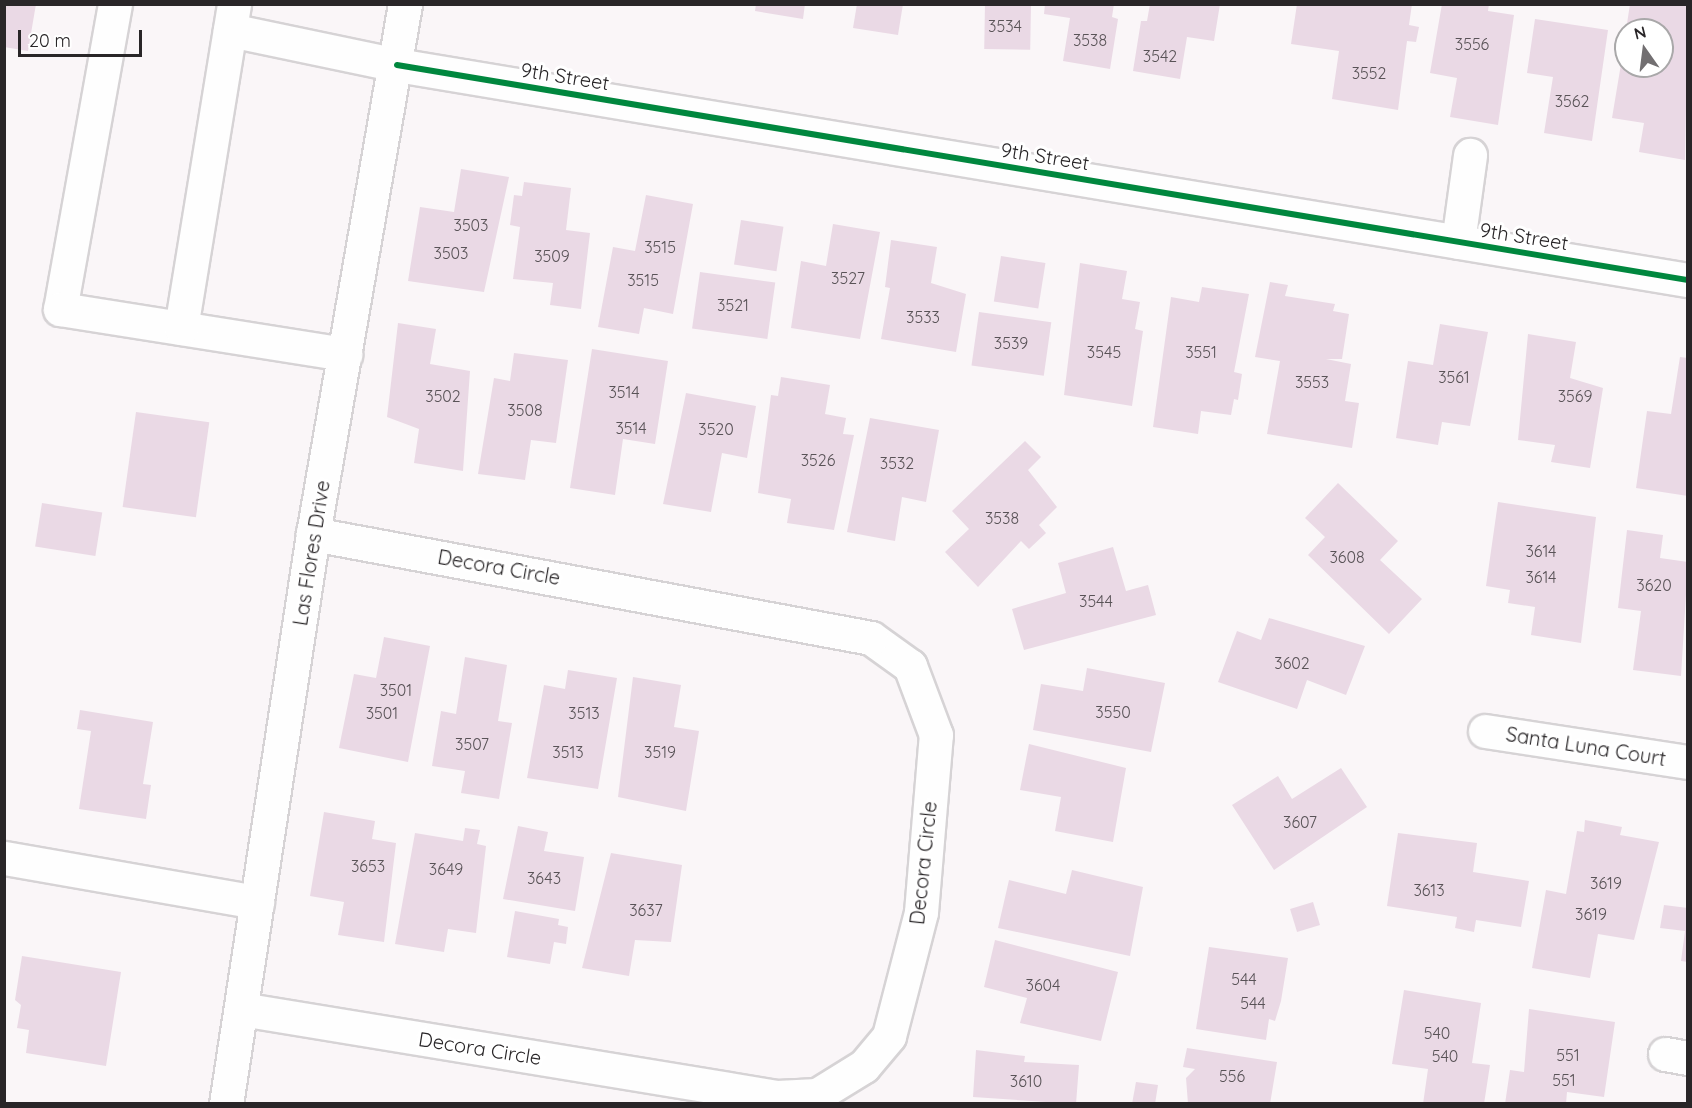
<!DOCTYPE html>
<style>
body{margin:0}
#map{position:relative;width:1692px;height:1108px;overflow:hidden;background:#faf6f8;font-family:Quicksand,sans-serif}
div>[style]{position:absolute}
.building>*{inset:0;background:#ead9e5;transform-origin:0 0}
.roads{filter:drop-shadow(2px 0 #d6d3d5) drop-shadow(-2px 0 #d6d3d5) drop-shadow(0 2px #d6d3d5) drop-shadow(0 -2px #d6d3d5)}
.minor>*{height:33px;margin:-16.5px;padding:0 16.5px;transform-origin:16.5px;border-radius:16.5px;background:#fefefe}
.cycleway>*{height:6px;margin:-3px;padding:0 3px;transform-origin:3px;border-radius:3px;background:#00873e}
span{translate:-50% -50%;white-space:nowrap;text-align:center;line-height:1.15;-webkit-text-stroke:6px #fff;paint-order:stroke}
.number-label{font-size:16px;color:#595357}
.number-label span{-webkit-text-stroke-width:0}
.street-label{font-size:20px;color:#292628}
.frame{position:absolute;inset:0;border:6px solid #292628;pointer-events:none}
.north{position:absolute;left:1614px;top:18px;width:60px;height:60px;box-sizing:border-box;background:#fff;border:2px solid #a9a8a9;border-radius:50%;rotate:346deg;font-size:16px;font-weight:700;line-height:24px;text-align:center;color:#292628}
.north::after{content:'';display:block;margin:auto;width:21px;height:27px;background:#726f71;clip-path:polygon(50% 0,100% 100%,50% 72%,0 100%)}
.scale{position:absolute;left:18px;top:30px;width:124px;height:27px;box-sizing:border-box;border:3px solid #292628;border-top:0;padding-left:8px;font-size:18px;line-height:21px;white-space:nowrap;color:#292628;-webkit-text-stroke:4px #fff;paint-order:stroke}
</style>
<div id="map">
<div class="building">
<div style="clip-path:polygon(4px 4px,36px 4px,28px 51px,4px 47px)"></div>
<div style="clip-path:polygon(756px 4px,805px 4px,803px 19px,755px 11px)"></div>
<div style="clip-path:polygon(857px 4px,903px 4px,898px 35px,853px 28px)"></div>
<div style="left:985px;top:4px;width:46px;height:45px;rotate:1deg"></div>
<div style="clip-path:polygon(1045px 4px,1114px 4px,1112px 17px,1118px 19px,1110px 69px,1063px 61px,1070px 18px,1044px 14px)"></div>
<div style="clip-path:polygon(1150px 4px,1220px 4px,1214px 41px,1187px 37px,1180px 79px,1133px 71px,1141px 21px,1147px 21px)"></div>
<div style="clip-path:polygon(1297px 4px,1412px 4px,1409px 25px,1419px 27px,1416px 42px,1407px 41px,1398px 110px,1332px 99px,1339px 51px,1291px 44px)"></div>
<div style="clip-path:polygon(1442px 4px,1489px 4px,1488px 11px,1514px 15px,1498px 125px,1450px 117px,1457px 78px,1430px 73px)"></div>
<div style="clip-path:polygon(1630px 4px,1688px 4px,1685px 160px,1639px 152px,1644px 123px,1612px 118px,1625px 40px,1626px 66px,1662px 66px,1662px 30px,1626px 30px)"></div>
<div style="clip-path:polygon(1535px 19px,1608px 30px,1592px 141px,1544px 133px,1553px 77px,1527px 73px)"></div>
<div style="clip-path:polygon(461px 169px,509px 177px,484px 292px,408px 281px,420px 207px,454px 212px)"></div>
<div style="clip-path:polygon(524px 182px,571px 188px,566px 230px,590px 233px,581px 309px,550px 305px,553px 283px,513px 279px,520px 227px,510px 225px,514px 195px,522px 196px)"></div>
<div style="clip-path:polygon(646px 195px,693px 204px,673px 314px,644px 308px,639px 334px,598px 327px,613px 247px,635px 251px)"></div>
<div style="left:741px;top:220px;width:43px;height:45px;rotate:9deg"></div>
<div style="clip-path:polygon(833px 224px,880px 232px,860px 339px,791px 328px,801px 261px,826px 266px)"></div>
<div style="clip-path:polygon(891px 240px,937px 247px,931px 283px,966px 294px,956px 352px,881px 339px,890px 288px,885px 287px)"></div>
<div style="left:1001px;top:256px;width:45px;height:46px;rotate:9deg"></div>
<div style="clip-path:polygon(1080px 263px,1127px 271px,1122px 299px,1140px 302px,1135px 329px,1143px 331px,1132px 406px,1064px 395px)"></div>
<div style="left:700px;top:272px;width:76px;height:57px;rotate:8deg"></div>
<div style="clip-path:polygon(1270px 282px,1288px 285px,1285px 296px,1335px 304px,1333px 311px,1349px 314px,1342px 359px,1326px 359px,1351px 364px,1345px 401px,1359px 403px,1352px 448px,1267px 434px,1280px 361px,1255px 357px)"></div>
<div style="clip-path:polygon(1202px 287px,1249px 294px,1234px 372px,1242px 374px,1238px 400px,1234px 399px,1231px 415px,1201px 411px,1198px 434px,1153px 427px,1171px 297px,1199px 302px)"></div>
<div style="left:979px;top:312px;width:73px;height:54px;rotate:8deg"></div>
<div style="clip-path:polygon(398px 323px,436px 329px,430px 364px,470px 371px,463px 471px,414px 463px,419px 429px,387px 417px)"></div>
<div style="clip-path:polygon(1440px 324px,1488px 332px,1470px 426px,1442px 422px,1438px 445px,1396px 438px,1408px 361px,1433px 365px)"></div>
<div style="clip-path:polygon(1528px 334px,1576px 342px,1570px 378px,1603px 388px,1590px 468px,1551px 462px,1555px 445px,1518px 440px)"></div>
<div style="clip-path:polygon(592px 349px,668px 361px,655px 444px,623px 439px,615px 495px,570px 488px)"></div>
<div style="clip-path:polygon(514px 353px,568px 360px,556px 443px,531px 440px,525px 480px,478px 474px,494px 378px,510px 381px)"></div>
<div style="clip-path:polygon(1680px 357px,1688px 358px,1688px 496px,1636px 488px,1647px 411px,1671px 414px)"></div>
<div style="clip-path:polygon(781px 377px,830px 385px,825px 414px,846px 418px,843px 434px,854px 435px,834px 530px,787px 523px,791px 499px,758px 493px,771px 395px,778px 396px)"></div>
<div style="clip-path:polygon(686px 393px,756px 406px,747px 458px,722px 453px,711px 512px,663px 504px)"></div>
<div style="left:136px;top:412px;width:74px;height:96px;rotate:8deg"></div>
<div style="clip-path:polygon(870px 418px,939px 430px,926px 502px,902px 497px,895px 541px,847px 532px)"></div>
<div style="clip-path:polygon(1025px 441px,1041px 457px,1028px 470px,1057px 507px,1039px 525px,1046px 533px,1029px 549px,1021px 541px,978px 587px,945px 552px,969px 529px,952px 511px)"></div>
<div style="clip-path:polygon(1338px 483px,1398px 541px,1380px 560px,1422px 599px,1389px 634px,1308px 555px,1325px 537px,1305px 518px)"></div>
<div style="clip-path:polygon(1498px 502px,1596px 517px,1581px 643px,1531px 635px,1535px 607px,1508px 603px,1510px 590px,1486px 586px)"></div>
<div style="left:42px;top:503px;width:61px;height:44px;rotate:9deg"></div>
<div style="clip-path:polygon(1627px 530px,1663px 535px,1660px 558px,1688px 562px,1681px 676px,1633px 670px,1641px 611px,1618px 608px)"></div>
<div style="clip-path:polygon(1113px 547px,1126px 591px,1148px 585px,1156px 615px,1024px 650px,1012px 609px,1066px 593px,1058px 563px)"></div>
<div style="clip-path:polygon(1269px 618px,1365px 646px,1346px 695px,1307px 680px,1297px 709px,1218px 682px,1237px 631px,1261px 640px)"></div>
<div style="clip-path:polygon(384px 637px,430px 646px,408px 762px,339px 748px,354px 674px,376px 678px)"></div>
<div style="clip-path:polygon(465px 657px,507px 665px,498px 721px,512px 723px,499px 799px,461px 793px,465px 771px,432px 766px,441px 711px,456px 714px)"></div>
<div style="clip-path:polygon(1087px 668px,1165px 683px,1151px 752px,1033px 730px,1041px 684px,1083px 691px)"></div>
<div style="clip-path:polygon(568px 670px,617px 678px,598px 789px,527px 778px,544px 685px,565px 689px)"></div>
<div style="clip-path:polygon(633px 677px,681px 685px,674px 727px,699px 731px,686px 811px,618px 797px)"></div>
<div style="clip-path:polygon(80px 710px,153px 722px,143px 784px,151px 785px,146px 819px,79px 809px,91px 731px,77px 729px)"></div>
<div style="clip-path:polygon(1029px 744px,1126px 768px,1113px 842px,1055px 831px,1061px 797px,1020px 790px)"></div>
<div style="clip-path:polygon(1341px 768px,1367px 807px,1274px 870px,1232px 805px,1278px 776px,1292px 799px)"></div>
<div style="clip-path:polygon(324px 812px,375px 821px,372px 839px,396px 843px,384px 942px,338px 935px,344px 902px,310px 896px)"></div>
<div style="clip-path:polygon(1585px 820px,1622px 827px,1620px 835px,1659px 842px,1634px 940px,1598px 934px,1590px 978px,1532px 968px,1546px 890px,1566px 894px,1577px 831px,1584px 832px)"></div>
<div style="clip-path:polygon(518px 826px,548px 832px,544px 851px,584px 857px,575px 911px,503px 899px)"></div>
<div style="clip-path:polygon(465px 828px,480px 830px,477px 844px,486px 846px,476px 933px,448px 929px,444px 952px,395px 944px,415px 833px,463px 841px)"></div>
<div style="clip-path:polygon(1398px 833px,1477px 843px,1473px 872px,1529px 881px,1521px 927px,1476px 920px,1474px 932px,1455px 928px,1457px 917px,1387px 906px)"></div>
<div style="clip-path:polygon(611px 853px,682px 865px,671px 942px,635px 940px,629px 976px,582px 968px)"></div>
<div style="clip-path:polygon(1072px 870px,1143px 887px,1130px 956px,998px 928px,1009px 880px,1066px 894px)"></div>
<div style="left:1313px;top:902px;width:24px;height:24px;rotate:73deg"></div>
<div style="clip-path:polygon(1664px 905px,1688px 908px,1688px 962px,1681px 961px,1685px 931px,1660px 928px)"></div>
<div style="clip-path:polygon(515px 911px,559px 919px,558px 925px,568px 927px,566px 944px,554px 942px,550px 964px,507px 957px)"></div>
<div style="clip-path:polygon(995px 940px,1118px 972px,1101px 1041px,1020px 1023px,1027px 998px,984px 987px)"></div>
<div style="clip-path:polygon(1209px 947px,1288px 958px,1281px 1001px,1275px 1021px,1269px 1019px,1266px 1040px,1196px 1029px)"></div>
<div style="clip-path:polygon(22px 956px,121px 972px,106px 1066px,26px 1053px,29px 1030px,17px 1028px,21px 1005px,15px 1000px)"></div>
<div style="clip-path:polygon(1404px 990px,1481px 1003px,1472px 1063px,1490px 1065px,1484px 1104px,1423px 1104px,1428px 1069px,1392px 1064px)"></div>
<div style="clip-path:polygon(1529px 1009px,1615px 1022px,1604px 1097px,1567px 1092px,1566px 1104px,1505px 1104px,1510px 1070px,1524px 1072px)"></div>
<div style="clip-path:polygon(1187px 1048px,1277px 1062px,1270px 1104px,1188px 1104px,1186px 1078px,1195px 1069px,1183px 1067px)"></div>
<div style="clip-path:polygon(976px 1050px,1025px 1056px,1024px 1062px,1079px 1065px,1076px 1104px,973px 1097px)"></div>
<div style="clip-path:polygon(1136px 1082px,1158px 1085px,1155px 1104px,1132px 1104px)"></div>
</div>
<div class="roads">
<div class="minor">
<div style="left:115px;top:4px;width:310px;rotate:100.2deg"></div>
<div style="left:60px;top:309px;width:289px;rotate:9deg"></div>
<div style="left:230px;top:30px;width:171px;rotate:11.8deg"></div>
<div style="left:397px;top:65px;width:1309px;rotate:9.46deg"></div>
<div style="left:1458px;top:242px;width:88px;rotate:-82.1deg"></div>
<div style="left:181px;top:328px;width:328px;rotate:-80.7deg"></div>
<div style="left:1485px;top:731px;width:205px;rotate:8.7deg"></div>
<div style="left:4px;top:858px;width:257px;rotate:9.9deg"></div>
<div style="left:241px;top:1009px;width:543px;rotate:9.32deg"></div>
<div style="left:777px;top:1097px;width:40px;rotate:-2.9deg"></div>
<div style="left:817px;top:1095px;width:55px;rotate:-31.7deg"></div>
<div style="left:864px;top:1066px;width:39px;rotate:-50deg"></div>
<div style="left:889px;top:1036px;width:128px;rotate:-75.5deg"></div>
<div style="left:921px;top:912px;width:178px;rotate:-85.2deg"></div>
<div style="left:936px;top:735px;width:74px;rotate:-110.6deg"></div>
<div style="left:910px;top:666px;width:48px;rotate:-144.3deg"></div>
<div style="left:871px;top:638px;width:568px;rotate:-169.44deg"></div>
<div style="left:1665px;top:1054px;width:23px;rotate:10deg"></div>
<div style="left:226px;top:1104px;width:577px;rotate:-81.32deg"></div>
<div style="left:313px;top:534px;width:538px;rotate:-80.15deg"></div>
</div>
</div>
<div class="cycleway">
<div style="left:397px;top:65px;width:1309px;rotate:9.46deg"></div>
</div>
<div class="number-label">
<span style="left:1005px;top:26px">3534</span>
<span style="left:1090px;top:40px">3538</span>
<span style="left:1472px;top:44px">3556</span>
<span style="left:1160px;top:56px">3542</span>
<span style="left:1369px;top:73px">3552</span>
<span style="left:1572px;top:101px">3562</span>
<span style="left:471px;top:225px">3503</span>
<span style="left:660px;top:247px">3515</span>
<span style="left:451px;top:253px">3503</span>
<span style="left:552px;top:256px">3509</span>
<span style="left:848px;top:278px">3527</span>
<span style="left:643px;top:280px">3515</span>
<span style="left:733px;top:305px">3521</span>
<span style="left:923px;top:317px">3533</span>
<span style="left:1011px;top:343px">3539</span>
<span style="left:1104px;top:352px">3545</span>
<span style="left:1201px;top:352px">3551</span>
<span style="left:1454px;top:377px">3561</span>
<span style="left:1312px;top:382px">3553</span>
<span style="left:624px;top:392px">3514</span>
<span style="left:443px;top:396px">3502</span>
<span style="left:1575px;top:396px">3569</span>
<span style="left:525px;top:410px">3508</span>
<span style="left:631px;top:428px">3514</span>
<span style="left:716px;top:429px">3520</span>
<span style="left:818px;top:460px">3526</span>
<span style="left:897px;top:463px">3532</span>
<span style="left:1002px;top:518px">3538</span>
<span style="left:1541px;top:551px">3614</span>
<span style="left:1347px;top:557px">3608</span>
<span style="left:1541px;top:577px">3614</span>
<span style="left:1654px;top:585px">3620</span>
<span style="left:1096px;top:601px">3544</span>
<span style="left:1292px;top:663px">3602</span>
<span style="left:396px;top:690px">3501</span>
<span style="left:1113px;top:712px">3550</span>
<span style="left:382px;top:713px">3501</span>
<span style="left:584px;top:713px">3513</span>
<span style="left:472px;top:744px">3507</span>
<span style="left:568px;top:752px">3513</span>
<span style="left:660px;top:752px">3519</span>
<span style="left:1300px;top:822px">3607</span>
<span style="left:368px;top:866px">3653</span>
<span style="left:446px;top:869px">3649</span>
<span style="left:544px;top:878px">3643</span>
<span style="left:1606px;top:883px">3619</span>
<span style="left:1429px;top:890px">3613</span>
<span style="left:646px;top:910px">3637</span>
<span style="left:1591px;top:914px">3619</span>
<span style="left:1244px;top:979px">544</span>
<span style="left:1043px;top:985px">3604</span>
<span style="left:1253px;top:1003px">544</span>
<span style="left:1437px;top:1033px">540</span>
<span style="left:1568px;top:1055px">551</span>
<span style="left:1445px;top:1056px">540</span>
<span style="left:1232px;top:1076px">556</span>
<span style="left:1564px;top:1080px">551</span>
<span style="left:1026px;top:1081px">3610</span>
</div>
<div class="street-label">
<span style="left:565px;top:76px;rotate:9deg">9th Street</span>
<span style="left:1045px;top:156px;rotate:9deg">9th Street</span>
<span style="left:1524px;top:236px;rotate:9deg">9th Street</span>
<span style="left:311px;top:553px;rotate:-81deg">Las Flores Drive</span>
<span style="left:499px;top:567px;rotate:10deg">Decora Circle</span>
<span style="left:1586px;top:746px;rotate:9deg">Santa Luna Court</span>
<span style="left:923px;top:863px;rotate:-84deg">Decora Circle</span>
<span style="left:480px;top:1048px;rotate:9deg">Decora Circle</span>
</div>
<div class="frame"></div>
<div class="north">N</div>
<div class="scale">20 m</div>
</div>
